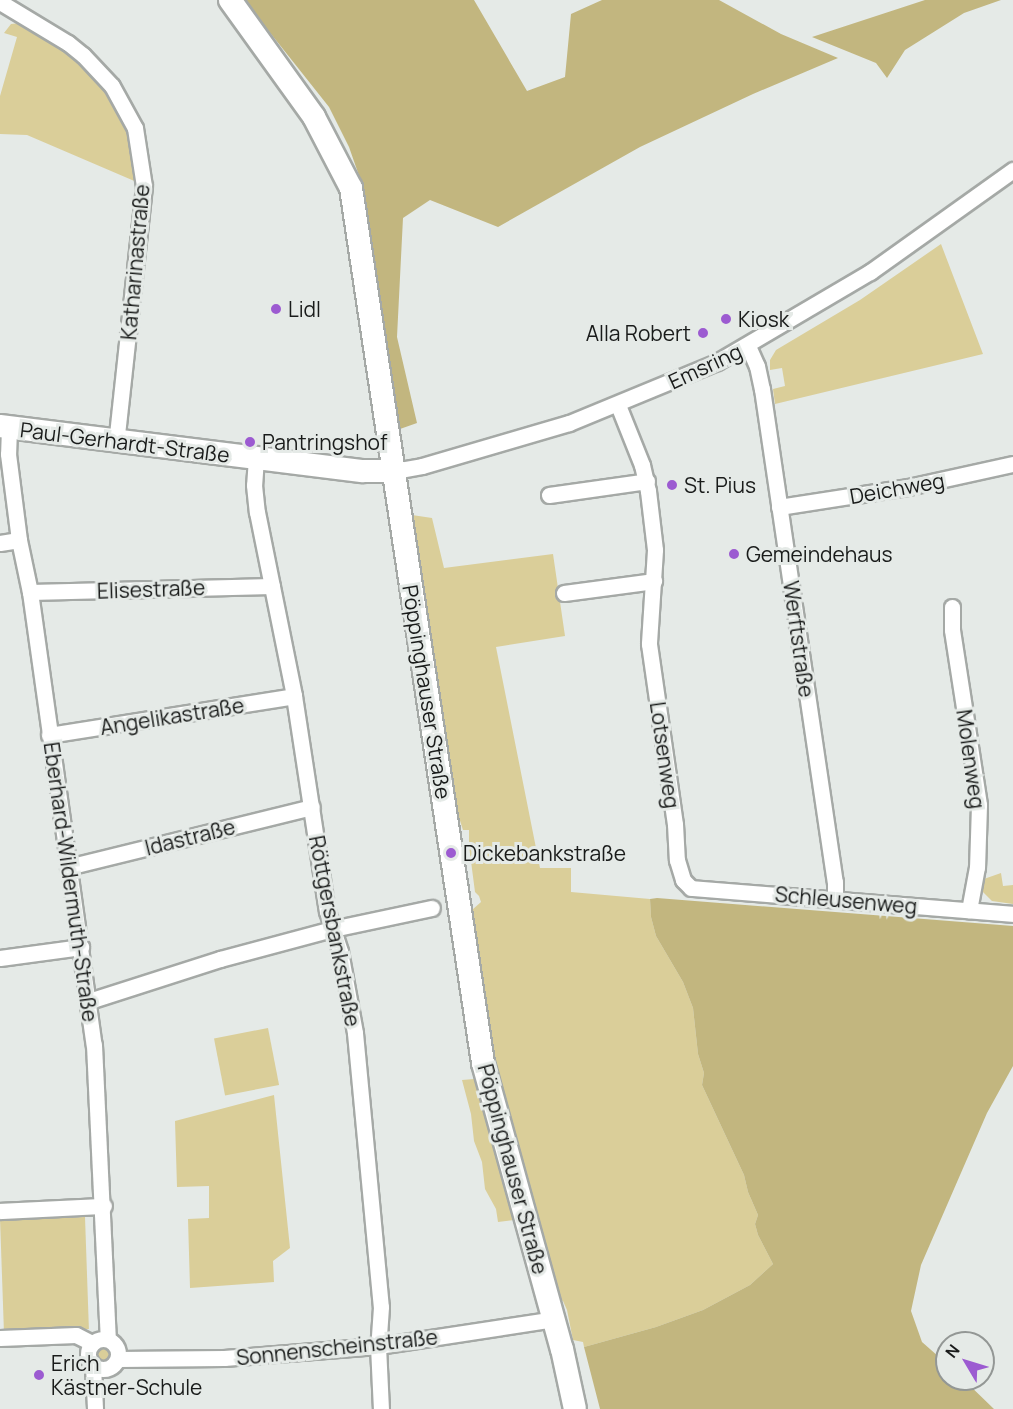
<!DOCTYPE html>
<meta charset="utf-8">
<style>
body{margin:0}
#map{position:relative;width:1013px;height:1409px;overflow:hidden;background:#e5eae7;font-family:Manrope,sans-serif}
div>[style]{position:absolute}
.green>*{inset:0;background:#dace99;transform-origin:0 0}
.round{border-radius:50%}
.forest>*{inset:0;background:#c2b67f}
.roads{filter:drop-shadow(2px 0 #a5a9a6) drop-shadow(-2px 0 #a5a9a6) drop-shadow(0 2px #a5a9a6) drop-shadow(0 -2px #a5a9a6)}
.minor>*{height:15px;margin:-7.5px;padding:0 7.5px;transform-origin:7.5px;border-radius:7.5px;background:#fff}
.minor>.ring{margin:-7.5px;padding:0;box-sizing:content-box;background:none;border:15px solid #fff;border-radius:50%}
.secondary>*{height:22px;margin:-11px;padding:0 11px;transform-origin:11px;border-radius:11px;background:#fff}
.dots>*{width:16px;height:16px;translate:-50% -50%;box-sizing:border-box;border:3px solid #e5eae7;border-radius:50%}
span{translate:-50% -50%;white-space:nowrap;text-align:center;line-height:1.15;-webkit-text-stroke:6px #e5eae7;paint-order:stroke}
.street-label{font-size:21px;color:#191b1a}
.poi-label{font-size:21px;color:#191b1a}
.left{translate:0 -50%;text-align:left}
.right{translate:-100% -50%;text-align:right}
.north{position:absolute;left:935px;top:1331px;width:60px;height:60px;box-sizing:border-box;background:#e5eae7;border:2px solid #939795;border-radius:50%;rotate:308deg;font-size:16px;font-weight:700;line-height:24px;text-align:center;color:#191b1a}
.north::after{content:'';display:block;margin:auto;width:21px;height:27px;background:#9c5bd1;clip-path:polygon(50% 0,100% 100%,50% 72%,0 100%)}
</style>
<div id="map">
<div class="green">
<div style="clip-path:polygon(21px 23px,72px 55px,106px 90px,129px 132px,139px 183px,27px 135px,0 134px,0 96px,17px 37px,4px 33px,11px 24px)"></div>
<div style="clip-path:polygon(941px 244px,983px 354px,775px 404px,773px 389px,785px 386px,782px 368px,770px 370px,770px 360px,776px 350px,860px 300px)"></div>
<div style="clip-path:polygon(412px 515px,432px 518px,444px 568px,553px 554px,565px 636px,496px 647px,540px 868px,571px 868px,571px 892px,650px 899px,651px 917px,656px 936px,683px 982px,693px 1008px,698px 1054px,704px 1073px,702px 1085px,744px 1175px,748px 1192px,758px 1215px,755px 1224px,758px 1235px,773px 1264px,750px 1285px,703px 1310px,656px 1327px,584px 1347px,583px 1342px,573px 1340px,567px 1310px,563px 1301px,557px 1299px,496px 1079px,471px 916px,472px 910px,481px 902px,479px 896px,475px 892px,469px 846px,469px 830px,463px 830px,454px 802px)"></div>
<div style="clip-path:polygon(1001px 873px,1003px 886px,1013px 885px,1013px 904px,992px 901px,982px 891px,981px 880px)"></div>
<div style="left:268px;top:1028px;width:58px;height:55px;rotate:79deg"></div>
<div style="clip-path:polygon(474px 1079px,514px 1220px,498px 1222px,496px 1209px,485px 1189px,482px 1162px,474px 1141px,471px 1114px,462px 1080px)"></div>
<div style="clip-path:polygon(274px 1095px,290px 1248px,273px 1261px,274px 1282px,190px 1288px,188px 1219px,209px 1218px,209px 1186px,177px 1187px,175px 1121px)"></div>
<div style="left:85px;top:1217px;width:112px;height:85px;rotate:88deg"></div>
<div class="round" style="left:95px;top:1345px;width:18px;height:18px"></div>
</div>
<div class="forest">
<div style="clip-path:polygon(244px 0,474px 0,527px 91px,565px 77px,571px 14px,602px 0,719px 0,781px 34px,838px 58px,753px 94px,640px 147px,498px 227px,430px 200px,403px 218px,397px 337px,417px 423px,400px 429px,359px 188px,363px 187px,349px 147px,329px 107px)"></div>
<div style="clip-path:polygon(925px 0,1001px 0,964px 13px,905px 50px,887px 78px,876px 63px,812px 37px)"></div>
<div style="clip-path:polygon(657px 898px,1013px 926px,1013px 1066px,987px 1113px,921px 1265px,911px 1311px,922px 1342px,947px 1364px,947px 1379px,963px 1379px,994px 1409px,600px 1409px,584px 1347px,656px 1327px,703px 1310px,750px 1285px,773px 1264px,758px 1235px,755px 1224px,758px 1215px,748px 1192px,744px 1175px,702px 1085px,704px 1073px,698px 1054px,693px 1008px,683px 982px,656px 936px,651px 917px,650px 899px)"></div>
</div>
<div class="roads">
<div class="minor">
<div style="left:0;top:2px;width:79px;rotate:31.1deg"></div>
<div style="left:68px;top:43px;width:19px;rotate:39deg"></div>
<div style="left:83px;top:55px;width:42px;rotate:46.9deg"></div>
<div style="left:112px;top:86px;width:48px;rotate:61.3deg"></div>
<div style="left:135px;top:128px;width:59px;rotate:81.2deg"></div>
<div style="left:144px;top:186px;width:258px;rotate:96.2deg"></div>
<div style="left:748px;top:346px;width:22px;rotate:66deg"></div>
<div style="left:757px;top:366px;width:24px;rotate:78deg"></div>
<div style="left:762px;top:389px;width:498px;rotate:81.6deg"></div>
<div style="left:835px;top:882px;width:17px;rotate:90deg"></div>
<div style="left:618px;top:405px;width:65px;rotate:68.2deg"></div>
<div style="left:642px;top:465px;width:27px;rotate:77deg"></div>
<div style="left:648px;top:491px;width:59px;rotate:83.2deg"></div>
<div style="left:655px;top:550px;width:94px;rotate:93.7deg"></div>
<div style="left:649px;top:644px;width:182px;rotate:81.8deg"></div>
<div style="left:675px;top:824px;width:36px;rotate:87deg"></div>
<div style="left:677px;top:860px;width:21px;rotate:73deg"></div>
<div style="left:683px;top:880px;width:11px;rotate:45deg"></div>
<div style="left:691px;top:888px;width:323px;rotate:4.6deg"></div>
<div style="left:9px;top:428px;width:26px;rotate:92deg"></div>
<div style="left:8px;top:454px;width:87px;rotate:82.7deg"></div>
<div style="left:19px;top:540px;width:53px;rotate:78.1deg"></div>
<div style="left:30px;top:592px;width:457px;rotate:82deg"></div>
<div style="left:94px;top:1045px;width:294px;rotate:87.3deg"></div>
<div style="left:256px;top:458px;width:27px;rotate:94deg"></div>
<div style="left:254px;top:485px;width:27px;rotate:84deg"></div>
<div style="left:257px;top:512px;width:188px;rotate:78.6deg"></div>
<div style="left:294px;top:696px;width:218px;rotate:81.3deg"></div>
<div style="left:327px;top:911px;width:42px;rotate:72deg"></div>
<div style="left:340px;top:951px;width:83px;rotate:79.6deg"></div>
<div style="left:355px;top:1033px;width:275px;rotate:84.6deg"></div>
<div style="left:381px;top:1307px;width:39px;rotate:94deg"></div>
<div style="left:378px;top:1346px;width:63px;rotate:87.3deg"></div>
<div style="left:394px;top:471px;width:28px;rotate:-10deg"></div>
<div style="left:422px;top:466px;width:153px;rotate:-16.3deg"></div>
<div style="left:569px;top:423px;width:160px;rotate:-22.4deg"></div>
<div style="left:717px;top:362px;width:178px;rotate:-30.5deg"></div>
<div style="left:870px;top:272px;width:176px;rotate:-35.5deg"></div>
<div style="left:549px;top:495px;width:99px;rotate:-8.1deg"></div>
<div style="left:779px;top:507px;width:131px;rotate:-8.8deg"></div>
<div style="left:908px;top:487px;width:107px;rotate:-12.4deg"></div>
<div style="left:0;top:543px;width:19px;rotate:-9deg"></div>
<div style="left:30px;top:592px;width:242px;rotate:-1.4deg"></div>
<div style="left:564px;top:593px;width:91px;rotate:-7.6deg"></div>
<div style="left:952px;top:607px;width:23px;rotate:90deg"></div>
<div style="left:952px;top:630px;width:177px;rotate:81.2deg"></div>
<div style="left:979px;top:805px;width:62px;rotate:91.8deg"></div>
<div style="left:977px;top:867px;width:44px;rotate:100.5deg"></div>
<div style="left:49px;top:735px;width:248px;rotate:-9deg"></div>
<div style="left:68px;top:867px;width:251px;rotate:-13.8deg"></div>
<div style="left:0;top:958px;width:82px;rotate:-7.7deg"></div>
<div style="left:89px;top:1001px;width:138px;rotate:-17.8deg"></div>
<div style="left:220px;top:959px;width:116px;rotate:-15deg"></div>
<div style="left:332px;top:929px;width:102px;rotate:-11.9deg"></div>
<div style="left:0;top:1211px;width:104px;rotate:-2.8deg"></div>
<div style="left:0;top:1338px;width:76px;rotate:-2.3deg"></div>
<div style="left:76px;top:1335px;width:18px;rotate:27deg"></div>
<div class="ring" style="left:88px;top:1339px;width:15px;height:15px"></div>
<div style="left:118px;top:1359px;width:106px;rotate:-0.5deg"></div>
<div style="left:224px;top:1358px;width:154px;rotate:-4.5deg"></div>
<div style="left:378px;top:1346px;width:178px;rotate:-8.7deg"></div>
<div style="left:93px;top:1366px;width:43px;rotate:87.3deg"></div>
</div>
<div class="secondary">
<div style="left:230px;top:0;width:144px;rotate:54.3deg"></div>
<div style="left:314px;top:117px;width:80px;rotate:62.5deg"></div>
<div style="left:351px;top:188px;width:885px;rotate:81.42deg"></div>
<div style="left:483px;top:1063px;width:297px;rotate:74.6deg"></div>
<div style="left:562px;top:1349px;width:61px;rotate:77.8deg"></div>
<div style="left:0;top:426px;width:366px;rotate:7.1deg"></div>
<div style="left:363px;top:471px;width:31px"></div>
</div>
</div>
<div class="dots">
<div style="left:276px;top:309px;background:#9c5bd1"></div>
<div style="left:726px;top:319px;background:#9c5bd1"></div>
<div style="left:703px;top:333px;background:#9c5bd1"></div>
<div style="left:250px;top:442px;background:#9c5bd1"></div>
<div style="left:672px;top:485px;background:#9c5bd1"></div>
<div style="left:734px;top:554px;background:#9c5bd1"></div>
<div style="left:451px;top:853px;background:#9c5bd1"></div>
<div style="left:39px;top:1375px;background:#9c5bd1"></div>
</div>
<div class="street-label">
<span style="left:135px;top:262px;rotate:-85deg">Katharinastraße</span>
<span style="left:705px;top:366px;rotate:-25deg">Emsring</span>
<span style="left:125px;top:442px;rotate:7deg">Paul-Gerhardt-Straße</span>
<span style="left:897px;top:488px;rotate:-10deg">Deichweg</span>
<span style="left:151px;top:589px;rotate:-2deg">Elisestraße</span>
<span style="left:799px;top:639px;rotate:82deg">Werftstraße</span>
<span style="left:427px;top:692px;rotate:81deg">Pöppinghauser Straße</span>
<span style="left:172px;top:716px;rotate:-9deg">Angelikastraße</span>
<span style="left:665px;top:755px;rotate:82deg">Lotsenweg</span>
<span style="left:971px;top:759px;rotate:82deg">Molenweg</span>
<span style="left:190px;top:837px;rotate:-14deg">Idastraße</span>
<span style="left:71px;top:882px;rotate:82deg">Eberhard-Wildermuth-Straße</span>
<span style="left:846px;top:900px;rotate:5deg">Schleusenweg</span>
<span style="left:335px;top:931px;rotate:79deg">Röttgersbankstraße</span>
<span style="left:513px;top:1169px;rotate:75deg">Pöppinghauser Straße</span>
<span style="left:337px;top:1347px;rotate:-6deg">Sonnenscheinstraße</span>
</div>
<div class="poi-label">
<span class="left" style="left:288px;top:309px">Lidl</span>
<span class="left" style="left:738px;top:319px">Kiosk</span>
<span class="right" style="left:691px;top:333px">Alla Robert</span>
<span class="left" style="left:262px;top:442px">Pantringshof</span>
<span class="left" style="left:684px;top:485px">St. Pius</span>
<span class="left" style="left:746px;top:554px">Gemeindehaus</span>
<span class="left" style="left:463px;top:853px">Dickebankstraße</span>
<span class="left" style="left:51px;top:1375px">Erich<br>Kästner-Schule</span>
</div>
<div class="north">N</div>
</div>
